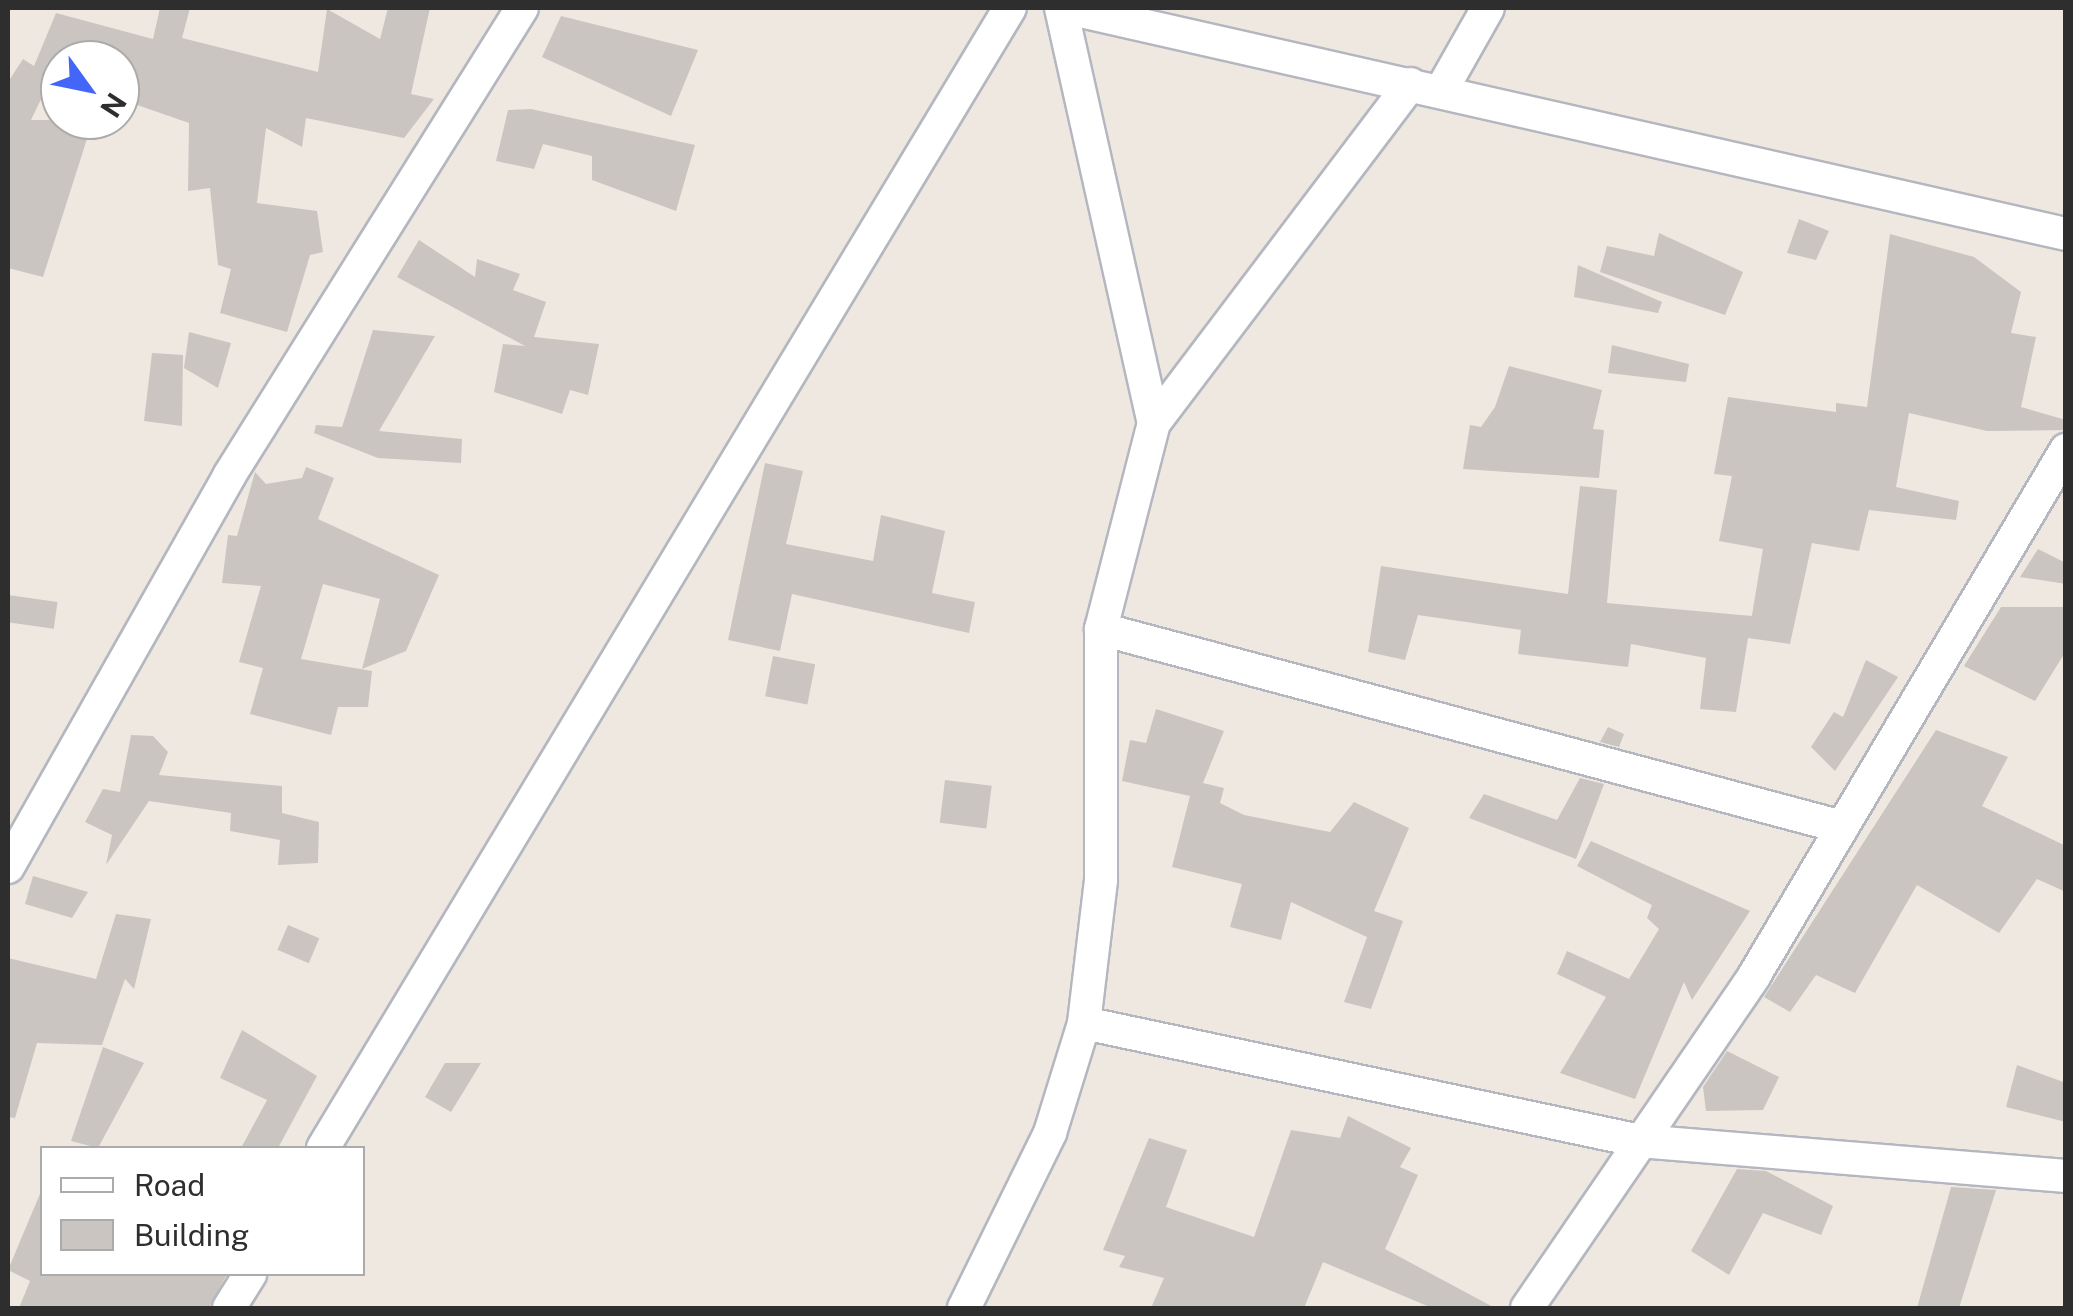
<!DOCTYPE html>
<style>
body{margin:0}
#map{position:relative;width:2073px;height:1316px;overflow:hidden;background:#efe8e1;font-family:"Public Sans",sans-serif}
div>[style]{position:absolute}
.building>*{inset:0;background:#cac5c0;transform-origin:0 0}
.roads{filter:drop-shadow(2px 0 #b4b7c0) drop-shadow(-2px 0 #b4b7c0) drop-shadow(0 2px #b4b7c0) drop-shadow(0 -2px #b4b7c0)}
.street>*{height:32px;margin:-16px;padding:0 16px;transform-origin:16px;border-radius:16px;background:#fff}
span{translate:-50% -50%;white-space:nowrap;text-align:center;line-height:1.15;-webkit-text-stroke:8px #fff;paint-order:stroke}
.frame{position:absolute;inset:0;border:10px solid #2e2e2e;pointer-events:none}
.legend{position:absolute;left:40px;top:1146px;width:325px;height:130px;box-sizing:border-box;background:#fff;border:2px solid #ababab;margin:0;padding:12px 18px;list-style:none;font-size:30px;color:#2e2e2e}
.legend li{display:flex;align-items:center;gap:20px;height:50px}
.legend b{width:50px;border:2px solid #ababab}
.north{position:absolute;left:40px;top:40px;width:100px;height:100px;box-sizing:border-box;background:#fff;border:2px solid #ababab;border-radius:50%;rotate:123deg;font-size:28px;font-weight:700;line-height:40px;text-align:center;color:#2e2e2e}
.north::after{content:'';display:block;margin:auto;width:35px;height:45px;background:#4366f9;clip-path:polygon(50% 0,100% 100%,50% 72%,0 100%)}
</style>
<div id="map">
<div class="building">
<div style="clip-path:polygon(160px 8px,190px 8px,182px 38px,318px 72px,327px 9px,380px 39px,388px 8px,430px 8px,411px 94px,434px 99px,404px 138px,306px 118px,302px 147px,266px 128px,257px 203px,317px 211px,323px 252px,310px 255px,287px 332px,220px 313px,231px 269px,218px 265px,210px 188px,188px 191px,189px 123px,120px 99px,120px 60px,60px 60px,31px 120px,93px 120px,43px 277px,8px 268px,8px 82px,23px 59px,34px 66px,56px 13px,153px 39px)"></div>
<div style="clip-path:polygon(561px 16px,698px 50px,671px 116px,542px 57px)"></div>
<div style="clip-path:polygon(531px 109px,695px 145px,676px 211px,592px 180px,592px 156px,543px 144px,534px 169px,496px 161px,508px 110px)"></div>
<div style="clip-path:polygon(1799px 219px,1829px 231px,1816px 260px,1787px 253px)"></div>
<div style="clip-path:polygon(1659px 233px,1743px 272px,1725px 315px,1600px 272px,1607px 246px,1654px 256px)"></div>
<div style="clip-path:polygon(1890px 234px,1974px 257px,2021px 292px,2011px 333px,2036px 337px,2021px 407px,2066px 420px,2066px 430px,1987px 431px,1909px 413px,1896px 487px,1959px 501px,1956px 520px,1869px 510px,1859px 551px,1812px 543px,1790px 644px,1748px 638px,1736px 712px,1700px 709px,1706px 658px,1631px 644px,1628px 667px,1518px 654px,1521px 630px,1418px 615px,1405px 660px,1368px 652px,1381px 566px,1568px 594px,1580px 486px,1617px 490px,1607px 603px,1752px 616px,1749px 633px,1763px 549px,1719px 541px,1732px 476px,1714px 474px,1728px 397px,1836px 412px,1836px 403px,1867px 407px)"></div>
<div style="clip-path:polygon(419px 240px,475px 277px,477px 259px,520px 274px,513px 290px,546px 302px,534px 337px,599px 344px,588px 395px,570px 390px,562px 414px,494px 392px,503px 344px,525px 346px,397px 277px)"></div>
<div style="clip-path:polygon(1578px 265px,1662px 302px,1658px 313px,1574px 297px)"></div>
<div style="clip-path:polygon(373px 330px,435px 336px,379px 431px,462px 439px,461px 463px,378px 458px,314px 433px,316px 425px,342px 427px)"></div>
<div style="clip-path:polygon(189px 332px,231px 343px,218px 388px,184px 368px)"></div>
<div style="clip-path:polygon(1612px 345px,1689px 364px,1686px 382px,1608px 373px)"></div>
<div style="clip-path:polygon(152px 353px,183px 355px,182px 426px,144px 421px)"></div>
<div style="clip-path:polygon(1509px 366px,1602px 390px,1593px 429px,1604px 430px,1599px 478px,1463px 469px,1470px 425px,1481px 427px,1495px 407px)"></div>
<div style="clip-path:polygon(765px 463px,803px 471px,786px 544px,873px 561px,881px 515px,945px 531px,932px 593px,975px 602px,969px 633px,792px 594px,780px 651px,728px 640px)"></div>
<div style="clip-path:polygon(306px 467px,334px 478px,318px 519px,439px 575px,406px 651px,362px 669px,380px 599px,323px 584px,301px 659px,372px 671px,368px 707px,338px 707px,331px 735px,250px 714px,263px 668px,239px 662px,261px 586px,222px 583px,228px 535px,237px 536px,255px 472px,266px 484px,302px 478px)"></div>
<div style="clip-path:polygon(2038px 549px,2066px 563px,2066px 584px,2020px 577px)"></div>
<div style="left:8px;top:595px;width:50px;height:27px;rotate:8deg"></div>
<div style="clip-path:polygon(2001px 607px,2066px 607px,2066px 651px,2035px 701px,1964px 666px)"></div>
<div style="left:773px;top:656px;width:43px;height:41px;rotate:11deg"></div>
<div style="clip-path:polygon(1866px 660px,1898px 677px,1835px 771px,1811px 747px,1834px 712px,1843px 717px)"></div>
<div style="clip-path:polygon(1156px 709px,1224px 731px,1203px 783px,1224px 788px,1220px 803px,1244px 815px,1330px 832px,1354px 802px,1409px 828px,1374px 911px,1403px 921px,1371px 1009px,1344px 1002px,1367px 937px,1291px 902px,1281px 940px,1230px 927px,1242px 884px,1172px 867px,1190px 796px,1122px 781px,1130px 740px,1146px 743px)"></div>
<div style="clip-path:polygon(1608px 727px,1624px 734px,1619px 747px,1600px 742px)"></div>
<div style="clip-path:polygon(1936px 730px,2008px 757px,1982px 806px,2066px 846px,2066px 892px,2037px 879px,1999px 933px,1917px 885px,1855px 993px,1816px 975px,1790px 1012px,1764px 997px)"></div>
<div style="clip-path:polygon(131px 735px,153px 736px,168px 752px,159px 775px,282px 786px,282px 813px,319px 822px,318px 863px,278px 865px,280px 840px,230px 831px,231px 813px,149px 801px,106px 865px,112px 835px,85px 822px,103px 789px,120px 792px)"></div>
<div style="clip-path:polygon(1580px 778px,1604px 784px,1576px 859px,1469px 818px,1484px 794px,1557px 820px)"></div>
<div style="left:945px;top:780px;width:47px;height:43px;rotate:7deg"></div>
<div style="clip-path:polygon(1591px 841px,1750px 911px,1692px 1000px,1684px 982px,1635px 1099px,1560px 1073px,1606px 997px,1557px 974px,1567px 951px,1629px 979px,1659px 929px,1647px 918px,1652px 905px,1577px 866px)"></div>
<div style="clip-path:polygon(33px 876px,88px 892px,72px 918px,25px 904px)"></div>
<div style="clip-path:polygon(116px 914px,151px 919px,134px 989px,125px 979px,102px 1045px,37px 1043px,15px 1118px,8px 1117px,8px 958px,96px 979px)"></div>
<div style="left:288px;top:925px;width:34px;height:27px;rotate:23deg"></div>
<div style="clip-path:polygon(242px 1030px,317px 1076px,278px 1148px,241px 1148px,267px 1100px,220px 1078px)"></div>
<div style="clip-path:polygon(103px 1047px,144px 1063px,98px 1148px,71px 1141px)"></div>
<div style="clip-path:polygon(1727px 1051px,1779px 1077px,1763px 1110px,1706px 1111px,1703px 1087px)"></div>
<div style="clip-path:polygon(445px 1063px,481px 1063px,451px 1112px,425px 1097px)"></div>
<div style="clip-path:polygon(2017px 1065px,2066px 1083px,2066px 1122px,2006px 1107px)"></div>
<div style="clip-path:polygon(1348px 1116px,1411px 1148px,1400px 1167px,1418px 1175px,1385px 1249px,1495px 1308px,1432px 1308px,1323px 1262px,1304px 1308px,1151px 1308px,1164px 1278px,1119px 1267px,1125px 1256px,1103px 1250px,1149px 1138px,1187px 1150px,1166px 1207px,1254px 1237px,1291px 1130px,1340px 1138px)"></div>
<div style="clip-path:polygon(1737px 1169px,1766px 1171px,1833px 1206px,1821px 1235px,1763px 1213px,1729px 1275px,1691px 1251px)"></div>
<div style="clip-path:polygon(1951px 1187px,1996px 1190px,1959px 1308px,1917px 1308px)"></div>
<div style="clip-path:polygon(42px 1189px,42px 1274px,227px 1274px,209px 1308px,19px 1308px,30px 1281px,8px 1270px)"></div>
</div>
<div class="roads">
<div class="street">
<div style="left:1061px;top:8px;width:425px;rotate:77.4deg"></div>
<div style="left:1067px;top:8px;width:1024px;rotate:12.75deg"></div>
<div style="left:1441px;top:91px;width:95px;rotate:-60.5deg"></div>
<div style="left:1101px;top:629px;width:767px;rotate:14.96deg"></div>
<div style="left:8px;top:867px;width:449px;rotate:-60.5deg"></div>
<div style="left:229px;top:476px;width:552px;rotate:-57.95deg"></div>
<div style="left:1084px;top:1023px;width:568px;rotate:11.98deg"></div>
<div style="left:1640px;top:1141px;width:427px;rotate:4.7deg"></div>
<div style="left:323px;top:1148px;width:1331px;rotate:-58.93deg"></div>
<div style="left:229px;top:1308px;width:40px;rotate:-58deg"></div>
<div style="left:964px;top:1308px;width:195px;rotate:-63.8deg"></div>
<div style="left:1050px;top:1133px;width:115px;rotate:-72.8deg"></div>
<div style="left:1084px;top:1023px;width:144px;rotate:-83.2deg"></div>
<div style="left:1101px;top:880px;width:251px;rotate:-90deg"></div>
<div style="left:1101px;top:629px;width:213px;rotate:-75.6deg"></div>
<div style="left:1154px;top:423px;width:425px;rotate:-52.9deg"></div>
<div style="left:1527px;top:1308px;width:402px;rotate:-55.6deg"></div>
<div style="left:1754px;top:976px;width:612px;rotate:-59.33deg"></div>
</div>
</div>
<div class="frame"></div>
<ul class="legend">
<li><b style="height:12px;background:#fff"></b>Road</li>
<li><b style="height:28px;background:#cac5c0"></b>Building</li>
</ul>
<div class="north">N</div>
</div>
